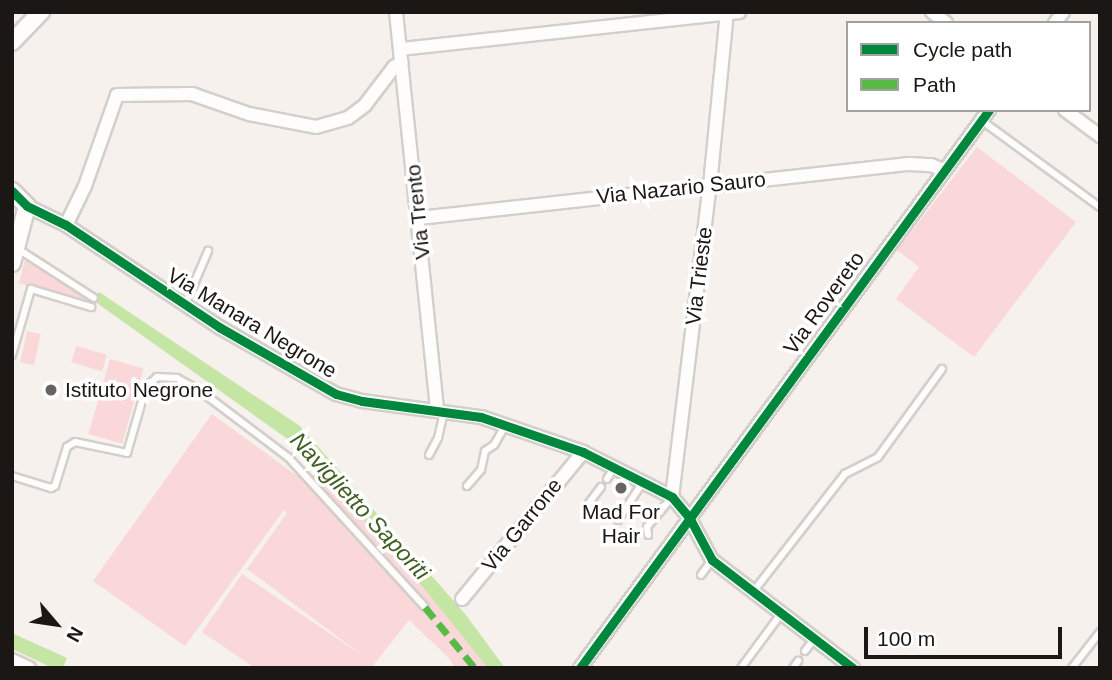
<!DOCTYPE html>
<style>
body{margin:0}
#map{position:relative;width:1112px;height:680px;overflow:hidden;background:#f6f1ec;font-family:Arial,sans-serif}
div>[style]{position:absolute}
.green>*{inset:0;background:#fad7d9;transform-origin:0 0}
.water>*{inset:0;background:#c5e5a5}
.roads{filter:drop-shadow(2px 0 #d3cfcb) drop-shadow(-2px 0 #d3cfcb) drop-shadow(0 2px #d3cfcb) drop-shadow(0 -2px #d3cfcb)}
.service>*{height:6px;margin:-3px;padding:0 3px;transform-origin:3px;border-radius:3px;background:#fefdfc}
.minor>*{height:12px;margin:-6px;padding:0 6px;transform-origin:6px;border-radius:6px;background:#fefdfc}
.tertiary>*{height:16px;margin:-8px;padding:0 8px;transform-origin:8px;border-radius:8px;background:#fefdfc}
.quiet>*{height:7px;margin-top:-3.5px;transform-origin:0;background:repeating-linear-gradient(90deg,#58b947 0 14px,transparent 0 21px)}
.cycleway>*{height:9px;margin:-4.5px;padding:0 4.5px;transform-origin:4.5px;border-radius:4.5px;background:#00873e}
.dots>*{width:19px;height:19px;translate:-50% -50%;box-sizing:border-box;border:4px solid #fff;border-radius:50%}
span{translate:-50% -50%;white-space:nowrap;text-align:center;line-height:1.15;-webkit-text-stroke:7px #fff;paint-order:stroke}
.street-label{font-size:21px;color:#1a1714}
.poi-label{font-size:21px;color:#1a1714}
.left{translate:0 -50%;text-align:left}
.water-label{font-size:23px;color:#405e22;font-style:italic}
.frame{position:absolute;inset:0;border:14px solid #1a1714;pointer-events:none}
.legend{position:absolute;left:846px;top:21px;width:245px;height:91px;box-sizing:border-box;background:#fff;border:2px solid #a3a2a1;margin:0;padding:9px 12px;list-style:none;font-size:21px;color:#1a1714}
.legend li{display:flex;align-items:center;gap:14px;height:35px}
.legend b{width:35px;border:2px solid #a3a2a1}
.north{position:absolute;left:21px;top:589px;width:70px;height:70px;-webkit-text-stroke:5px #fff;paint-order:stroke;rotate:119deg;font-size:19px;font-weight:700;line-height:28px;text-align:center;color:#1a1714}
.north::after{content:'';display:block;margin:auto;width:24px;height:32px;background:#1a1714;clip-path:polygon(50% 0,100% 100%,50% 72%,0 100%)}
.scale{position:absolute;left:864px;top:627px;width:198px;height:32px;box-sizing:border-box;border:4px solid #1a1714;border-top:0;padding-left:9px;font-size:21px;line-height:24px;white-space:nowrap;color:#1a1714;-webkit-text-stroke:5px #fff;paint-order:stroke}
</style>
<div id="map">
<div class="green">
<div style="clip-path:polygon(977px 147px,1076px 222px,974px 357px,896px 299px,919px 267px,897px 250px)"></div>
<div style="clip-path:polygon(25px 260px,94px 301px,92px 304px,19px 283px)"></div>
<div style="left:27px;top:331px;width:14px;height:32px;rotate:12deg"></div>
<div style="left:76px;top:346px;width:32px;height:17px;rotate:16deg"></div>
<div style="left:110px;top:359px;width:35px;height:78px;rotate:16deg"></div>
<div style="clip-path:polygon(212px 414px,304px 481px,320px 471px,397px 555px,489px 668px,455px 668px,449px 658px,409px 620px,371px 668px,255px 668px,202px 632px,242px 574px,366px 658px,247px 569px,287px 513px,284px 510px,185px 646px,93px 581px)"></div>
</div>
<div class="water">
<div style="clip-path:polygon(99px 292px,300px 426px,466px 615px,505px 668px,488px 668px,397px 555px,286px 438px,94px 301px)"></div>
<div style="clip-path:polygon(12px 633px,67px 658px,63px 668px,53px 668px,12px 649px)"></div>
</div>
<div class="roads">
<div class="service">
<div style="left:981px;top:120px;width:147px;rotate:36.2deg"></div>
<div style="left:18px;top:249px;width:90px;rotate:32.8deg"></div>
<div style="left:185px;top:305px;width:59px;rotate:-66.9deg"></div>
<div style="left:12px;top:355px;width:69px;rotate:-73.9deg"></div>
<div style="left:31px;top:289px;width:63px;rotate:16.7deg"></div>
<div style="left:429px;top:455px;width:19px;rotate:-62deg"></div>
<div style="left:438px;top:438px;width:26px;rotate:-77deg"></div>
<div style="left:12px;top:476px;width:41px;rotate:17.1deg"></div>
<div style="left:51px;top:488px;width:4px;rotate:-27deg"></div>
<div style="left:55px;top:486px;width:41px;rotate:-72.9deg"></div>
<div style="left:67px;top:447px;width:9px;rotate:-32deg"></div>
<div style="left:75px;top:442px;width:53px;rotate:11.9deg"></div>
<div style="left:127px;top:453px;width:69px;rotate:-73.9deg"></div>
<div style="left:146px;top:387px;width:15px;rotate:-42deg"></div>
<div style="left:157px;top:377px;width:20px;rotate:3deg"></div>
<div style="left:177px;top:378px;width:25px;rotate:29deg"></div>
<div style="left:199px;top:390px;width:111px;rotate:37deg"></div>
<div style="left:288px;top:457px;width:203px;rotate:47.6deg"></div>
<div style="left:607px;top:479px;width:13px;rotate:-58deg"></div>
<div style="left:467px;top:486px;width:21px;rotate:-49deg"></div>
<div style="left:481px;top:470px;width:19px;rotate:-78deg"></div>
<div style="left:485px;top:451px;width:11px;rotate:-34deg"></div>
<div style="left:494px;top:445px;width:22px;rotate:-60deg"></div>
<div style="left:589px;top:503px;width:20px;rotate:-53deg"></div>
<div style="left:618px;top:520px;width:45px;rotate:-56.7deg"></div>
<div style="left:648px;top:535px;width:8px;rotate:-97deg"></div>
<div style="left:647px;top:527px;width:39px;rotate:-50deg"></div>
<div style="left:701px;top:575px;width:19px;rotate:-54deg"></div>
<div style="left:753px;top:592px;width:150px;rotate:-52.1deg"></div>
<div style="left:845px;top:474px;width:37px;rotate:-27deg"></div>
<div style="left:878px;top:457px;width:109px;rotate:-54deg"></div>
<div style="left:805px;top:651px;width:15px;rotate:-53deg"></div>
<div style="left:741px;top:668px;width:67px;rotate:-53.5deg"></div>
<div style="left:793px;top:668px;width:9px;rotate:-54deg"></div>
<div style="left:1072px;top:668px;width:46px;rotate:-52.1deg"></div>
</div>
<div class="minor">
<div style="left:396px;top:12px;width:401px;rotate:84.1deg"></div>
<div style="left:932px;top:12px;width:18px;rotate:38deg"></div>
<div style="left:1055px;top:23px;width:14px;rotate:-54deg"></div>
<div style="left:401px;top:49px;width:340px;rotate:-6.2deg"></div>
<div style="left:1065px;top:110px;width:44px;rotate:36.6deg"></div>
<div style="left:27px;top:206px;width:43px;rotate:26deg"></div>
<div style="left:66px;top:225px;width:184px;rotate:33.7deg"></div>
<div style="left:219px;top:327px;width:135px;rotate:29.8deg"></div>
<div style="left:336px;top:394px;width:27px;rotate:15deg"></div>
<div style="left:362px;top:401px;width:120px;rotate:7.7deg"></div>
<div style="left:481px;top:417px;width:108px;rotate:18.9deg"></div>
<div style="left:583px;top:452px;width:100px;rotate:26.8deg"></div>
<div style="left:672px;top:497px;width:26px;rotate:50deg"></div>
<div style="left:689px;top:517px;width:49px;rotate:61.9deg"></div>
<div style="left:712px;top:560px;width:178px;rotate:37.5deg"></div>
<div style="left:419px;top:218px;width:493px;rotate:-6.3deg"></div>
<div style="left:909px;top:164px;width:22px;rotate:3deg"></div>
<div style="left:931px;top:165px;width:13px;rotate:23deg"></div>
<div style="left:66px;top:225px;width:43px;rotate:-64deg"></div>
<div style="left:85px;top:186px;width:96px;rotate:-70.6deg"></div>
<div style="left:117px;top:95px;width:75px;rotate:-0.8deg"></div>
<div style="left:192px;top:94px;width:60px;rotate:19.3deg"></div>
<div style="left:249px;top:114px;width:68px;rotate:11deg"></div>
<div style="left:316px;top:127px;width:33px;rotate:-16deg"></div>
<div style="left:348px;top:118px;width:21px;rotate:-37deg"></div>
<div style="left:365px;top:105px;width:48px;rotate:-52.7deg"></div>
<div style="left:394px;top:67px;width:9px;rotate:-32deg"></div>
<div style="left:672px;top:497px;width:314px;rotate:-83.1deg"></div>
<div style="left:710px;top:185px;width:174px;rotate:-84.4deg"></div>
<div style="left:462px;top:599px;width:190px;rotate:-50.5deg"></div>
<div style="left:12px;top:660px;width:19px;rotate:25deg"></div>
<div style="left:580px;top:668px;width:692px;rotate:-53.76deg"></div>
</div>
<div class="tertiary">
<div style="left:12px;top:42px;width:42px;rotate:-46deg"></div>
<div style="left:12px;top:191px;width:21px;rotate:45deg"></div>
<div style="left:27px;top:206px;width:59px;rotate:104.7deg"></div>
</div>
</div>
<div class="quiet">
<div style="left:425px;top:607px;width:79px;rotate:50.7deg"></div>
</div>
<div class="cycleway">
<div style="left:12px;top:191px;width:21px;rotate:45deg"></div>
<div style="left:27px;top:206px;width:43px;rotate:26deg"></div>
<div style="left:66px;top:225px;width:184px;rotate:33.7deg"></div>
<div style="left:219px;top:327px;width:135px;rotate:29.8deg"></div>
<div style="left:336px;top:394px;width:27px;rotate:15deg"></div>
<div style="left:362px;top:401px;width:120px;rotate:7.7deg"></div>
<div style="left:481px;top:417px;width:108px;rotate:18.9deg"></div>
<div style="left:583px;top:452px;width:100px;rotate:26.8deg"></div>
<div style="left:672px;top:497px;width:26px;rotate:50deg"></div>
<div style="left:689px;top:517px;width:49px;rotate:61.9deg"></div>
<div style="left:712px;top:560px;width:178px;rotate:37.5deg"></div>
<div style="left:580px;top:668px;width:692px;rotate:-53.76deg"></div>
</div>
<div class="dots">
<div style="left:51px;top:390px;background:#676360"></div>
<div style="left:621px;top:488px;background:#676360"></div>
</div>
<div class="street-label">
<span style="left:681px;top:188px;rotate:-6deg">Via Nazario Sauro</span>
<span style="left:418px;top:212px;rotate:-96deg">Via Trento</span>
<span style="left:699px;top:276px;rotate:-83deg">Via Trieste</span>
<span style="left:824px;top:303px;rotate:-54deg">Via Rovereto</span>
<span style="left:252px;top:323px;rotate:31deg">Via Manara Negrone</span>
<span style="left:522px;top:525px;rotate:-51deg">Via Garrone</span>
</div>
<div class="poi-label">
<span class="left" style="left:65px;top:390px">Istituto Negrone</span>
<span style="left:621px;top:524px">Mad For<br>Hair</span>
</div>
<div class="water-label">
<span style="left:360px;top:506px;rotate:47deg">Naviglietto Saporiti</span>
</div>
<div class="frame"></div>
<ul class="legend">
<li><b style="height:9px;background:#00873e"></b>Cycle path</li>
<li><b style="height:9px;background:#58b947"></b>Path</li>
</ul>
<div class="north">N</div>
<div class="scale">100 m</div>
</div>
